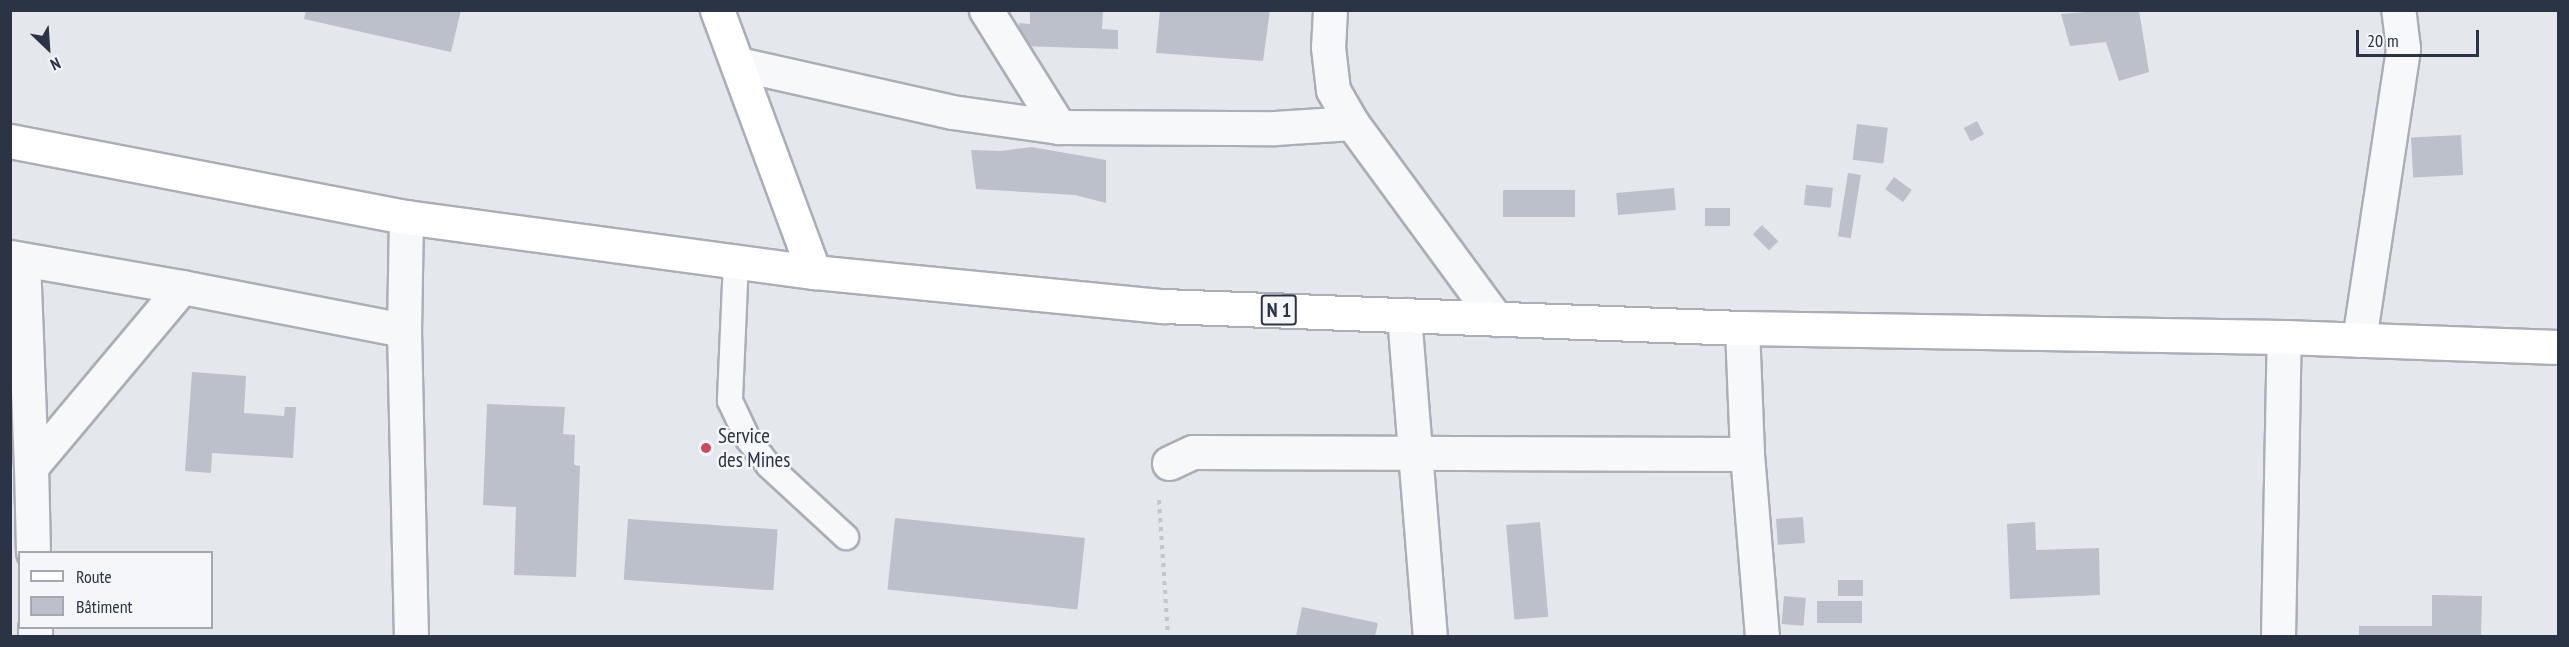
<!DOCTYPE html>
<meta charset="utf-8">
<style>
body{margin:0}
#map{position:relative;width:2569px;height:647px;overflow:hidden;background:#e4e7ec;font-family:"PT Sans Narrow",sans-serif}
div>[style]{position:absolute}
.building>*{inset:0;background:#bbc0ca;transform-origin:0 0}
.path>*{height:4px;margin-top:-2px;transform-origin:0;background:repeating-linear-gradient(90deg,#c2c5cb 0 4.5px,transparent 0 9px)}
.roads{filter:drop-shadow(2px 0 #a9aeb7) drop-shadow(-2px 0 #a9aeb7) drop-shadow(0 2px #a9aeb7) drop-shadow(0 -2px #a9aeb7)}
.lane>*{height:24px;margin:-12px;padding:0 12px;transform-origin:12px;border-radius:12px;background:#f7f8fa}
.street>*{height:33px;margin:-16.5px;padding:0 16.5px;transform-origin:16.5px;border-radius:16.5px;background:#f7f8fa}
.secondary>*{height:33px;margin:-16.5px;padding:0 16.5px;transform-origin:16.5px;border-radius:16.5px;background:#fff}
.highway>*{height:33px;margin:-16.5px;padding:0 16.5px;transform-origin:16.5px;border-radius:16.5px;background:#fff}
.dots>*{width:16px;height:16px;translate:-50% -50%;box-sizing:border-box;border:3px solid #f4f6f9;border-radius:50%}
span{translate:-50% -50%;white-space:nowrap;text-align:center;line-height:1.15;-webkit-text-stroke:5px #f4f6f9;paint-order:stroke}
.shield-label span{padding:2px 4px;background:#f4f6f9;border:2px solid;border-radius:4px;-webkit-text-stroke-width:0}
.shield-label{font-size:20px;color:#2b3445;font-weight:700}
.poi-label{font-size:21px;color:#2b3445}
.left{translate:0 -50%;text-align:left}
.frame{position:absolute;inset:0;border:12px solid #2b3445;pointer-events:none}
.legend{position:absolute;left:18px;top:551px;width:195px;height:78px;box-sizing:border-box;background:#f4f6f9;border:2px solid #a4a8b1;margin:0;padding:8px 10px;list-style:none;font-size:18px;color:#2b3445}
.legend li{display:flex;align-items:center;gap:12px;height:30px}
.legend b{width:30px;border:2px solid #a4a8b1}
.north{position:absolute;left:18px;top:18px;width:60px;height:60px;-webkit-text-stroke:4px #f4f6f9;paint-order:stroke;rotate:155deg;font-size:16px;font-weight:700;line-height:24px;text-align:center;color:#2b3445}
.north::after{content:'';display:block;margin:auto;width:21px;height:27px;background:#2b3445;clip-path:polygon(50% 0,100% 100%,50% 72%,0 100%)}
.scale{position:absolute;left:2356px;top:30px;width:123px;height:27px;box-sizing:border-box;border:3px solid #2b3445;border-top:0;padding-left:8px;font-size:18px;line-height:21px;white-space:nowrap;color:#2b3445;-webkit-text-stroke:4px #f4f6f9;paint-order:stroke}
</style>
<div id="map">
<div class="building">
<div style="clip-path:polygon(306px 10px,461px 10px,451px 52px,304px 19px)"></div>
<div style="clip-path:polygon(1030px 10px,1103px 10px,1102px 29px,1118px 30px,1118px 49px,1018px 46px,1019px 23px,1030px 24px)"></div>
<div style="clip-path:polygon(1160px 10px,1270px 10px,1263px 61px,1156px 53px)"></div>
<div style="clip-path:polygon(2111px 10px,2139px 10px,2149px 72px,2119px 81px,2106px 42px,2070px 46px,2061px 14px)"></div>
<div style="left:1977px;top:121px;width:15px;height:15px;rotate:62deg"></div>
<div style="left:1857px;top:124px;width:31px;height:36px;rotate:7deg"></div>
<div style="left:2461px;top:135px;width:40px;height:50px;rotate:87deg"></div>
<div style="clip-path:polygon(1031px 147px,1106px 160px,1106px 203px,1075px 195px,976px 189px,971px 150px,1001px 151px)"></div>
<div style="left:1848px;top:173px;width:13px;height:64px;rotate:9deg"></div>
<div style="left:1894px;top:177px;width:22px;height:15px;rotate:36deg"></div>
<div style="left:1806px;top:185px;width:27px;height:20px;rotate:6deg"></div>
<div style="left:1674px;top:188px;width:22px;height:58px;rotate:85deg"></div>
<div style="left:1575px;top:190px;width:27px;height:72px;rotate:90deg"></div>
<div style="left:1705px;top:208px;width:25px;height:18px"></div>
<div style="left:1762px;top:225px;width:23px;height:13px;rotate:45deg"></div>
<div style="clip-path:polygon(192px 372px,246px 376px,244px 413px,284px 416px,285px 407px,296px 407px,293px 458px,212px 453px,211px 473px,185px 471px)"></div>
<div style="clip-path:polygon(487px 404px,565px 407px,563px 434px,575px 435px,574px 465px,580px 466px,576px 577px,514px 575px,516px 507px,483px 505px)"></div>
<div style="left:1803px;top:517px;width:26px;height:27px;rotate:86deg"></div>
<div style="left:895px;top:518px;width:191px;height:72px;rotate:6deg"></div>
<div style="left:628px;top:519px;width:150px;height:61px;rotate:4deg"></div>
<div style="left:1540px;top:522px;width:95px;height:34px;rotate:85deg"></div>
<div style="clip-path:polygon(2035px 522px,2036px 550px,2099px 548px,2100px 595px,2010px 599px,2007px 524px)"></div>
<div style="left:1838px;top:580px;width:25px;height:16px"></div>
<div style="clip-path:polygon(2432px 595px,2482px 596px,2481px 636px,2359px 636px,2359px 626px,2432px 626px)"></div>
<div style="left:1784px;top:596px;width:22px;height:28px;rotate:5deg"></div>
<div style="left:1862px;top:601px;width:22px;height:45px;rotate:90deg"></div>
<div style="clip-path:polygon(1302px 607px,1378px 623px,1375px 636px,1296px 636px)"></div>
</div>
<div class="path">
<div style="left:1159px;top:500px;width:136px;rotate:86.2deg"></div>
</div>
<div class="roads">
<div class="lane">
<div style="left:736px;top:261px;width:140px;rotate:92.5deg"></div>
<div style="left:730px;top:401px;width:42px;rotate:64.7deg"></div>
<div style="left:748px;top:439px;width:34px;rotate:52deg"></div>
<div style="left:769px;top:466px;width:105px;rotate:42.7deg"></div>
</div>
<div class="street">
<div style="left:986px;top:10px;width:138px;rotate:58deg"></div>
<div style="left:1330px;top:10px;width:37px;rotate:93deg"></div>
<div style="left:1328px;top:47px;width:43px;rotate:83.4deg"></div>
<div style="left:1333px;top:90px;width:38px;rotate:60deg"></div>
<div style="left:1352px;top:123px;width:243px;rotate:53.7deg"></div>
<div style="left:739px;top:64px;width:218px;rotate:12.7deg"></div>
<div style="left:952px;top:112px;width:108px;rotate:8deg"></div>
<div style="left:1059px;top:127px;width:216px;rotate:0.3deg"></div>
<div style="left:1275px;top:128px;width:77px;rotate:-3.7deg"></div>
<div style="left:406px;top:217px;width:113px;rotate:91deg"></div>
<div style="left:404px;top:330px;width:306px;rotate:88.7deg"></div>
<div style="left:10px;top:257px;width:175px;rotate:9.9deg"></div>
<div style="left:182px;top:287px;width:226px;rotate:11deg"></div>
<div style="left:23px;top:260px;width:207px;rotate:87.8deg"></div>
<div style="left:1404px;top:315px;width:322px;rotate:85.4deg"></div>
<div style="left:1742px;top:328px;width:126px;rotate:87.7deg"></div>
<div style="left:1747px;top:454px;width:183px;rotate:85.3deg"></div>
<div style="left:2359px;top:340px;width:295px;rotate:-81.4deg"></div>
<div style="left:2403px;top:48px;width:38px;rotate:-97deg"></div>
<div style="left:1169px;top:463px;width:26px;rotate:-25deg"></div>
<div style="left:1193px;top:452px;width:554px;rotate:0.21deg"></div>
<div style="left:33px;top:552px;width:85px;rotate:-91.3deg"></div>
<div style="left:31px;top:467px;width:235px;rotate:-50deg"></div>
<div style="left:35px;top:628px;width:8px;rotate:90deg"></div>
<div style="left:2278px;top:636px;width:299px;rotate:-88.9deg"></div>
</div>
<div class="secondary">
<div style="left:717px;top:10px;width:279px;rotate:69.7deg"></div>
</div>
<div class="highway">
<div style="left:10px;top:141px;width:403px;rotate:10.9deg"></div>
<div style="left:406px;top:217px;width:412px;rotate:7.7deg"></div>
<div style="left:814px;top:272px;width:351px;rotate:5.6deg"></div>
<div style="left:1163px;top:306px;width:579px;rotate:2.18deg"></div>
<div style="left:1742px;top:328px;width:542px;rotate:0.95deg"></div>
<div style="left:2284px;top:337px;width:274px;rotate:2.1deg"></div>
</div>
</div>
<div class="dots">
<div style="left:706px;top:448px;background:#d1495b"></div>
</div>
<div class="shield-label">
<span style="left:1279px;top:310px">N 1</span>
</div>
<div class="poi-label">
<span class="left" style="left:718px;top:448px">Service<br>des Mines</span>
</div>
<div class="frame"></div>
<ul class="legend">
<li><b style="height:8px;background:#fff"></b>Route</li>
<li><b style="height:16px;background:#bbc0ca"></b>Bâtiment</li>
</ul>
<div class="north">N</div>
<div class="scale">20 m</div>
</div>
